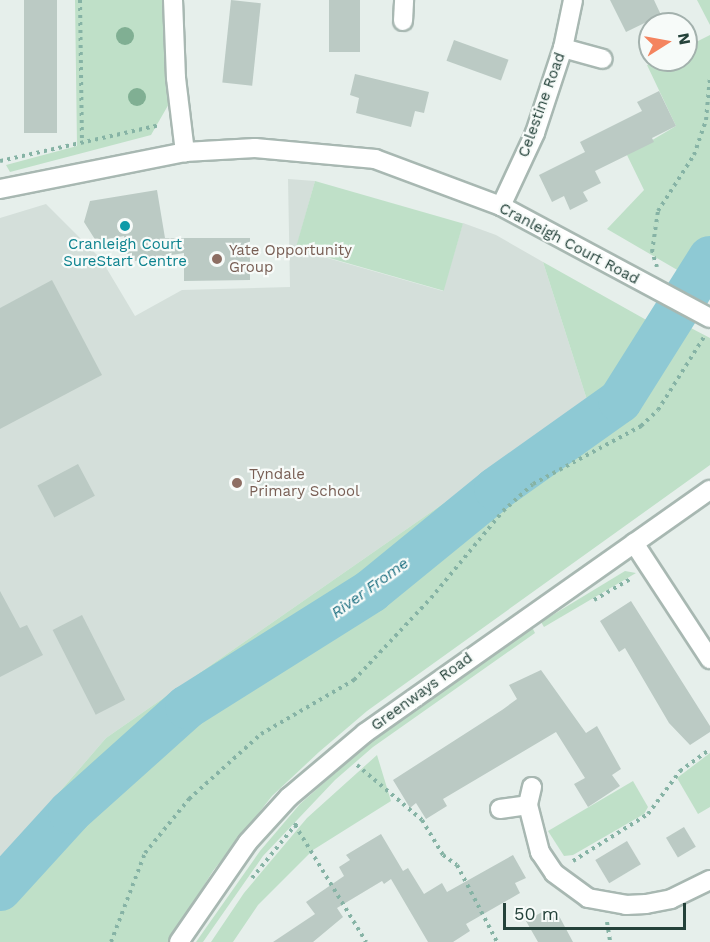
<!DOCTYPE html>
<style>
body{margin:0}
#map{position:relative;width:710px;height:942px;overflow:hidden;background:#e6efeb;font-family:"Work Sans",sans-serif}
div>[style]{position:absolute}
.built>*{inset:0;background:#d4dfda}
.green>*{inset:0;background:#bfe0c8;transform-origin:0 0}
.river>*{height:44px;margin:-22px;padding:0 22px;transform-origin:22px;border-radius:22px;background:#8ec9d4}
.building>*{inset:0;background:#bbcac4;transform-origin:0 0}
.path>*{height:4px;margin-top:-2px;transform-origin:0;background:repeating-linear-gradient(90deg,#86b3a5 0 3px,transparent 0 7.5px)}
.roads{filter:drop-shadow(2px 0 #a8b8b2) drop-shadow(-2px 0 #a8b8b2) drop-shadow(0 2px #a8b8b2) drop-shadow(0 -2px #a8b8b2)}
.minor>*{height:18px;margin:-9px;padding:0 9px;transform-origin:9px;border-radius:9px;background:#fff}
.trees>*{width:18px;height:18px;margin:-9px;border-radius:50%;background:#80af93}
.dots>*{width:16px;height:16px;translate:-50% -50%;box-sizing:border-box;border:3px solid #f7fbf9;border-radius:50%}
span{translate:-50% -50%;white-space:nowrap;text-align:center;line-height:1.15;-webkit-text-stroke:4.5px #f7fbf9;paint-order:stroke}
.street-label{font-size:15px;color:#24423a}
.culture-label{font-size:15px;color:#0d838f}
.education-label{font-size:15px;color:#785e54}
.left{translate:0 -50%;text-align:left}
.water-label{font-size:16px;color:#1c6f80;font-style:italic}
.north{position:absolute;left:638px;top:12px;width:60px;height:60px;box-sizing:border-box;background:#f7fbf9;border:2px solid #a3b1ad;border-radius:50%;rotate:79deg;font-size:16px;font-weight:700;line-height:24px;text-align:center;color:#24423a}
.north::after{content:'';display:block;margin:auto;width:21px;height:27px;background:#f4845f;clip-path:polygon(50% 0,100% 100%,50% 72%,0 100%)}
.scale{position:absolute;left:503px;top:903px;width:183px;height:27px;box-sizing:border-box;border:3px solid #24423a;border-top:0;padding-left:8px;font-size:18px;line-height:21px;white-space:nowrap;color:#24423a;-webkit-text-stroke:4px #f7fbf9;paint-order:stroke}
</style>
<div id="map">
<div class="built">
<div style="clip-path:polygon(288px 179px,315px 181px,296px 249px,443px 291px,463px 223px,496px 235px,543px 262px,588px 403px,106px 738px,0 861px,0 218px,46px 204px,101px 259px,135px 316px,182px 290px,290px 287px)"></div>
</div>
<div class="green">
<div style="clip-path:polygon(75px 0,164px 0,170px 102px,151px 135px,10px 172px,6px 165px,77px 146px)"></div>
<div style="clip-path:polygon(697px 0,710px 0,710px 25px)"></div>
<div style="clip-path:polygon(710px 35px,710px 289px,607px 229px,644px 190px,627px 155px,676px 126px,647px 65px,658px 60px,686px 60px,686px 47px)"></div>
<div style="left:315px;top:181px;width:154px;height:70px;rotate:16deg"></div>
<div style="clip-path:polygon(543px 262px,682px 340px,689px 327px,710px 338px,710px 465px,367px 711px,319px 752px,272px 796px,213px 871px,169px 942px,0 942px,0 861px,106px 738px,588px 403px)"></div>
<div style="clip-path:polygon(625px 571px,636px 573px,544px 627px,541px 622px)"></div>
<div style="clip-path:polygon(532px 627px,535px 633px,373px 747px,335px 780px,263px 856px,203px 942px,196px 942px,260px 851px,300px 804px,370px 742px)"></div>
<div style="clip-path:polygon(710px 753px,710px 807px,698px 814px,677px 778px)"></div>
<div style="clip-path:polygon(377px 755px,391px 801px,313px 850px,258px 905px,233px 942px,211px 942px,244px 893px,307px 818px)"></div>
<div style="clip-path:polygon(633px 781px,648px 807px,644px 814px,573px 855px,564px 856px,548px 831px)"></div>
</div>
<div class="river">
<div style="left:0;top:889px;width:104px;rotate:-47.7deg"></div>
<div style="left:70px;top:812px;width:157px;rotate:-41.9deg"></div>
<div style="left:187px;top:707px;width:218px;rotate:-32.2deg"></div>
<div style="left:371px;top:591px;width:161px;rotate:-39.2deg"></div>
<div style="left:496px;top:489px;width:152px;rotate:-35.4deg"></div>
<div style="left:620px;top:401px;width:169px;rotate:-57.8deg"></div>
</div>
<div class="building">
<div style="left:24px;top:0;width:33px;height:133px"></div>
<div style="left:231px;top:0;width:30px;height:83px;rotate:6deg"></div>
<div style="left:329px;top:0;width:31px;height:52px"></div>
<div style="clip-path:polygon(610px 0,654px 0,661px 15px,626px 32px)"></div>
<div style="left:454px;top:40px;width:58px;height:22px;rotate:20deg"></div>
<div style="clip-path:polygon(355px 74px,429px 92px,424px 113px,415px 111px,411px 127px,356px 113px,359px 98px,350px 95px)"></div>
<div style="clip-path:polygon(659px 91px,676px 126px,652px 138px,654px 142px,595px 171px,601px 183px,583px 192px,588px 201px,570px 210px,564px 196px,552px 202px,539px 175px,585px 152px,580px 142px,642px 111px,637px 102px)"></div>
<div style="clip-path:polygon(157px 190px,165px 238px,250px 238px,250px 280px,184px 281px,184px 253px,129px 262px,124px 236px,96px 241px,84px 222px,90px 201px)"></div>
<div style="clip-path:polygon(52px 280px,102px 375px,0 429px,0 308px)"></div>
<div style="left:78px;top:464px;width:36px;height:46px;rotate:62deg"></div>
<div style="clip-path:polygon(0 591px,20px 628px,27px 625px,43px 655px,0 677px)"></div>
<div style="clip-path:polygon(631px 601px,710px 726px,710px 732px,690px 745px,669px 723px,625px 648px,619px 652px,600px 621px)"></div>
<div style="left:82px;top:615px;width:95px;height:33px;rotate:63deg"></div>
<div style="clip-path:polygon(541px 670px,586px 733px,597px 726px,621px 769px,612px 775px,620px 786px,588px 807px,574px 784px,585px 778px,556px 732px,443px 799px,447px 806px,426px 819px,416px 803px,410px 808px,393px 780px,502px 710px,517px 699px,509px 685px)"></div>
<div style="left:684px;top:827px;width:23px;height:21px;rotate:59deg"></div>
<div style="clip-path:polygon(381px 834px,403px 871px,408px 868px,424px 894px,442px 883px,447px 892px,513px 855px,526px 878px,515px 883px,520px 893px,466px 924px,470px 931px,453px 942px,428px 942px,391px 879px,384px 884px,382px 881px,337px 908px,343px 917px,313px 942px,273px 942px,315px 914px,306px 902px,344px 876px,339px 867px,350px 860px,346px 855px)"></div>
<div style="left:627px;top:841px;width:27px;height:37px;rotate:59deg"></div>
<div style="clip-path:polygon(544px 911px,549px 920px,558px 914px,573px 942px,538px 942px,526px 921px)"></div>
</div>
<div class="path">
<div style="left:80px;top:0;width:143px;rotate:89.2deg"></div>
<div style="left:0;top:161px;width:164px;rotate:-12.7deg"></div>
<div style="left:657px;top:267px;width:16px;rotate:-108deg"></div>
<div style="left:652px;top:252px;width:41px;rotate:-81.7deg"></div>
<div style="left:658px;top:211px;width:67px;rotate:-57.3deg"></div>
<div style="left:694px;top:155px;width:37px;rotate:-71deg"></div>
<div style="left:706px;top:120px;width:43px;rotate:-84.7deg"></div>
<div style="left:594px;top:600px;width:44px;rotate:-30.1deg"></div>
<div style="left:357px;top:765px;width:85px;rotate:40.2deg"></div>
<div style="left:422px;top:820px;width:41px;rotate:59deg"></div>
<div style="left:443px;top:855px;width:17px;rotate:36deg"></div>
<div style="left:457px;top:865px;width:87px;rotate:62.5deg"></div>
<div style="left:295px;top:825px;width:137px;rotate:58.7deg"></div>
<div style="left:573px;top:861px;width:89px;rotate:-32.1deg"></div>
<div style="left:648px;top:814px;width:54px;rotate:-53.3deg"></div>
<div style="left:680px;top:771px;width:37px;rotate:-36deg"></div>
<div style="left:252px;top:878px;width:71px;rotate:-50.7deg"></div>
<div style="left:607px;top:922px;width:20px;rotate:81deg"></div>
<div style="left:111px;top:942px;width:95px;rotate:-69.1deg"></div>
<div style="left:145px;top:853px;width:70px;rotate:-50.8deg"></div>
<div style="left:189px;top:799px;width:97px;rotate:-42.1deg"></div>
<div style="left:261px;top:734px;width:108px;rotate:-30.1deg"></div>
<div style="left:354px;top:680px;width:112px;rotate:-46.8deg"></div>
<div style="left:431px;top:598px;width:113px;rotate:-50.4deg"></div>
<div style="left:503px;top:511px;width:40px;rotate:-42deg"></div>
<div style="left:533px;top:484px;width:123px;rotate:-28.2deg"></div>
<div style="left:641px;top:426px;width:23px;rotate:-43deg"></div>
<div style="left:658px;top:410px;width:86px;rotate:-57.8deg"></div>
</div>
<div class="roads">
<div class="minor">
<div style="left:173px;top:0;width:78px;rotate:87.8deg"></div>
<div style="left:176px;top:78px;width:75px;rotate:83.1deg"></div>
<div style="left:403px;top:21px;width:21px;rotate:-87deg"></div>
<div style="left:563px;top:48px;width:41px;rotate:15.4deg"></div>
<div style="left:0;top:189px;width:189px;rotate:-11.3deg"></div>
<div style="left:185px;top:152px;width:70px;rotate:-3.3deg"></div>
<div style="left:255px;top:148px;width:121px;rotate:5.2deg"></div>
<div style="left:375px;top:159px;width:134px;rotate:20.5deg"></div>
<div style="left:501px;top:206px;width:237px;rotate:28.2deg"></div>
<div style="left:501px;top:206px;width:81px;rotate:-65deg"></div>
<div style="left:535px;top:133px;width:89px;rotate:-71.8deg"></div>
<div style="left:563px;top:48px;width:49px;rotate:-78.2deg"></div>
<div style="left:634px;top:543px;width:139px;rotate:56.8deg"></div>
<div style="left:532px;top:787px;width:18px;rotate:103deg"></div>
<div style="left:528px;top:805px;width:49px;rotate:75.7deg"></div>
<div style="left:540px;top:852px;width:25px;rotate:56deg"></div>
<div style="left:554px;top:873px;width:42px;rotate:36.3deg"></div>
<div style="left:588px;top:898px;width:39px;rotate:10deg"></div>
<div style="left:626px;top:905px;width:20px;rotate:-3deg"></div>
<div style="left:646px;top:904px;width:25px;rotate:-11deg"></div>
<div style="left:671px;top:899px;width:43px;rotate:-26deg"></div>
<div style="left:500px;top:809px;width:28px;rotate:-8deg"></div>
<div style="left:179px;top:942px;width:121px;rotate:-55.4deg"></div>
<div style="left:248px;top:842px;width:61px;rotate:-47.7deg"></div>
<div style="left:289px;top:797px;width:99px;rotate:-40.1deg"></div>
<div style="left:365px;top:733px;width:422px;rotate:-35.2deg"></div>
</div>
</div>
<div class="trees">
<div style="left:125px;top:36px"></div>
<div style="left:137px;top:97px"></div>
</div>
<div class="dots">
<div style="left:125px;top:226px;background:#0f9aa8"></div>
<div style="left:217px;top:259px;background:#8d6e63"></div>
<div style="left:237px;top:483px;background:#8d6e63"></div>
</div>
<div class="street-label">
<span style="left:542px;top:105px;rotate:-70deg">Celestine Road</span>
<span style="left:569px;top:244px;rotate:28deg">Cranleigh Court Road</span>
<span style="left:422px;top:692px;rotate:-36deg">Greenways Road</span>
</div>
<div class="culture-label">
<span style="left:125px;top:253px">Cranleigh Court<br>SureStart Centre</span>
</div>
<div class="education-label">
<span class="left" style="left:229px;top:259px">Yate Opportunity<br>Group</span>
<span class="left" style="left:249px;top:483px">Tyndale<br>Primary School</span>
</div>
<div class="water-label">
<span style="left:370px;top:588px;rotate:-36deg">River Frome</span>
</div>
<div class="north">N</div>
<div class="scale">50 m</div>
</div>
